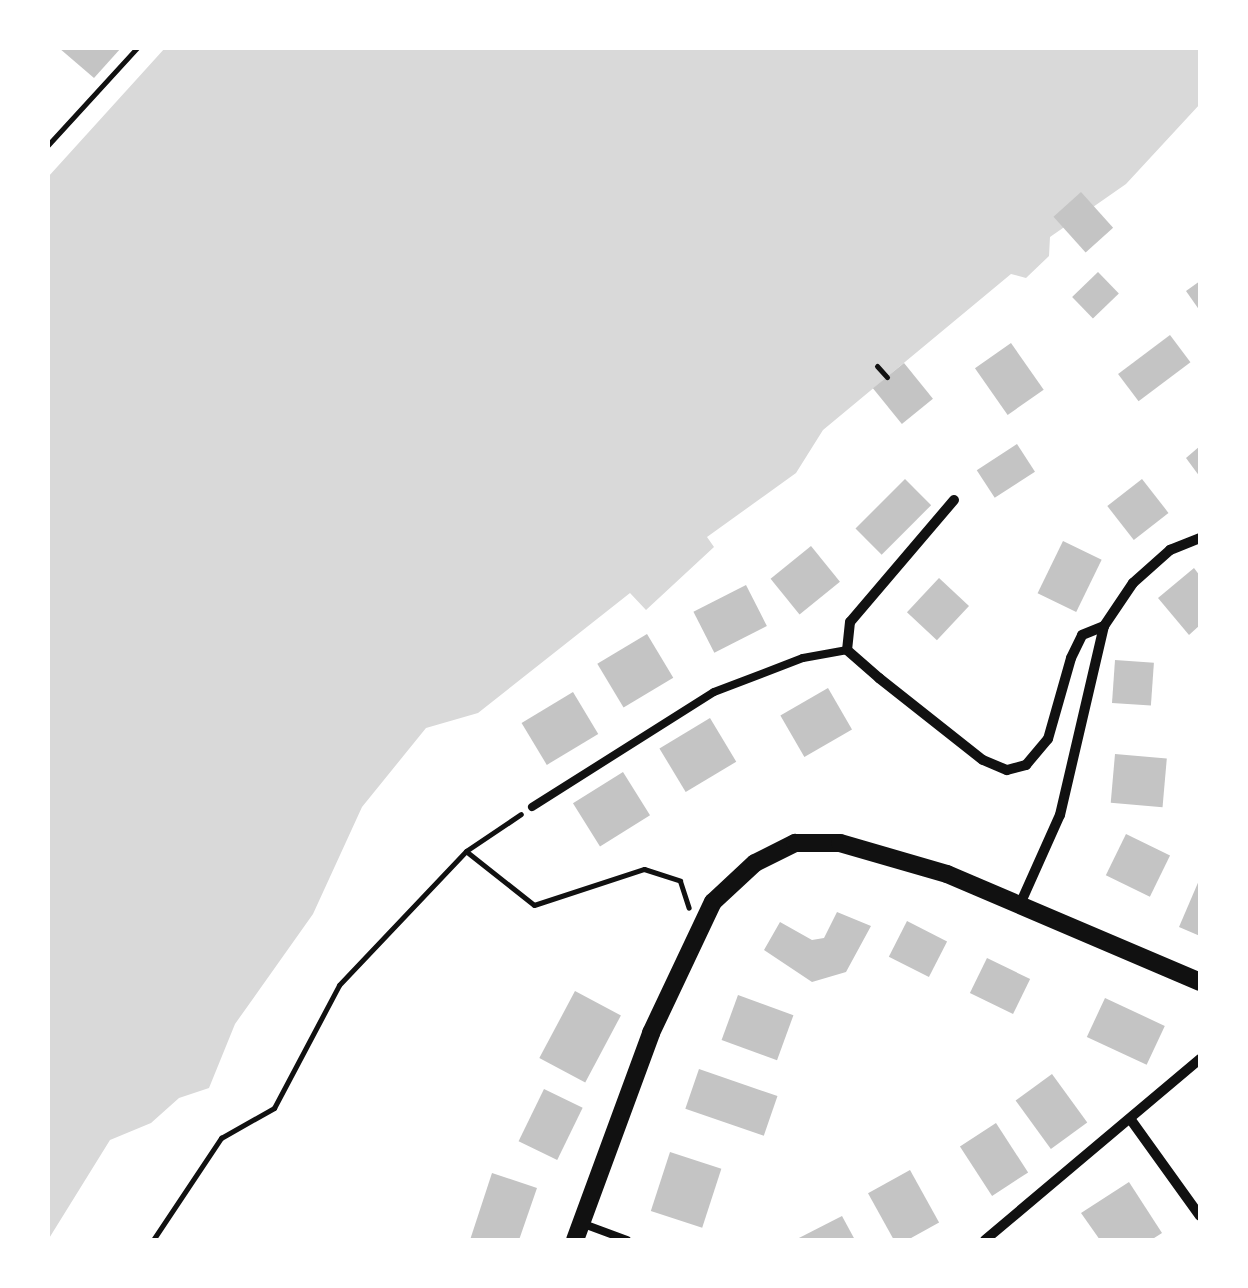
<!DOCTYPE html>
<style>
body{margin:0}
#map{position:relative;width:1248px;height:1288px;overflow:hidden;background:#fff;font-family:"IBM Plex Sans",sans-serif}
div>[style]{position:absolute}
.water>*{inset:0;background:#d9d9d9}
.building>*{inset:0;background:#c4c4c4;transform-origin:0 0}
.path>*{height:5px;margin:-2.5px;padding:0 2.5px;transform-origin:2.5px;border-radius:2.5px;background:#111}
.service>*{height:8px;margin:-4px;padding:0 4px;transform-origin:4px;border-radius:4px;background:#111}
.minor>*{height:10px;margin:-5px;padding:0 5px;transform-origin:5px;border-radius:5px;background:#111}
.tertiary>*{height:18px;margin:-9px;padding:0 9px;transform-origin:9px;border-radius:9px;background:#111}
span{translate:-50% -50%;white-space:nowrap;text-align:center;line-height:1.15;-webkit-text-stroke:10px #fff;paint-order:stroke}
.frame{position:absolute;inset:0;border:50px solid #fff;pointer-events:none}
</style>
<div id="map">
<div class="water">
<div style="clip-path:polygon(165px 48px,1200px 48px,1200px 104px,1126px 184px,1050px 237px,1049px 256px,1026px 278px,1011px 274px,823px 430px,796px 473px,707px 537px,714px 547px,646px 610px,630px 593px,478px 713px,426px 728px,362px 807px,313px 914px,235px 1024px,209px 1088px,179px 1098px,151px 1123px,110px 1140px,48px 1240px,48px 177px)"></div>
</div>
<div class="building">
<div style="clip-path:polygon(59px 48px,121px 48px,94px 78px)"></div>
<div style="left:1081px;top:192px;width:48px;height:37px;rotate:48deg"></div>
<div style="left:1098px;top:272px;width:30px;height:36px;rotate:46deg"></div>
<div style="clip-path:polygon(1200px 281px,1200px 311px,1186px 291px)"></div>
<div style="left:1170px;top:335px;width:34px;height:65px;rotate:53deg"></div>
<div style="left:1011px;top:343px;width:57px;height:44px;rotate:55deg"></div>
<div style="left:904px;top:363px;width:46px;height:40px;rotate:51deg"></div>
<div style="left:1017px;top:444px;width:33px;height:48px;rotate:57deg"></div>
<div style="clip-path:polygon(1200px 446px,1200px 477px,1186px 458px)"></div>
<div style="left:905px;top:479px;width:37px;height:70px;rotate:45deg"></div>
<div style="left:1142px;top:479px;width:43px;height:44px;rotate:52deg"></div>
<div style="left:1063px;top:541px;width:43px;height:58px;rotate:26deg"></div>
<div style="left:811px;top:546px;width:46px;height:52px;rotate:51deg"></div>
<div style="clip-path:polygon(1194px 568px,1200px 576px,1200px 625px,1189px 635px,1158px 598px)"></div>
<div style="left:939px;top:578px;width:41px;height:47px;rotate:43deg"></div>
<div style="left:746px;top:585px;width:46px;height:59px;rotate:63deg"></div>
<div style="left:647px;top:634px;width:51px;height:58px;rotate:59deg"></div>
<div style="left:1115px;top:660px;width:39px;height:43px;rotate:4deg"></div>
<div style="left:828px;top:688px;width:48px;height:55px;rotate:60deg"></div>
<div style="left:573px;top:692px;width:49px;height:60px;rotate:59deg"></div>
<div style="left:710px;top:718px;width:51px;height:59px;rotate:59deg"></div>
<div style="left:1115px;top:754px;width:52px;height:49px;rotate:5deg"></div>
<div style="left:623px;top:772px;width:51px;height:59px;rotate:58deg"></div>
<div style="left:1126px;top:834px;width:49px;height:46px;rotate:26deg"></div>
<div style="clip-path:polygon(1200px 878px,1200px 936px,1179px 927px)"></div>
<div style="clip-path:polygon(837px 912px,871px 926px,846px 972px,812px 982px,764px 950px,780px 922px,812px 940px,824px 938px)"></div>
<div style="left:907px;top:921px;width:45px;height:40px;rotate:27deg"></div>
<div style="left:987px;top:958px;width:48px;height:39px;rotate:26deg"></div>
<div style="left:575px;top:991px;width:52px;height:76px;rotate:28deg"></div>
<div style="left:738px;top:995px;width:59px;height:48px;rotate:20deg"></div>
<div style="left:1105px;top:998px;width:66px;height:43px;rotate:25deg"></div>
<div style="left:699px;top:1069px;width:83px;height:42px;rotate:19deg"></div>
<div style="left:1052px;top:1074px;width:60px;height:45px;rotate:54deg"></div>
<div style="left:544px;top:1089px;width:43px;height:58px;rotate:26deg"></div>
<div style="left:996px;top:1123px;width:59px;height:43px;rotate:57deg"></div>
<div style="left:670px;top:1152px;width:54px;height:62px;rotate:18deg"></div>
<div style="left:910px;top:1170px;width:60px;height:48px;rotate:61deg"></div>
<div style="clip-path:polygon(492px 1173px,537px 1188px,519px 1240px,470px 1240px)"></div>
<div style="clip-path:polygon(1129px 1182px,1162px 1233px,1151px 1240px,1100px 1240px,1081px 1213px)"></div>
<div style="clip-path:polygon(842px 1216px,855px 1240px,795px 1240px)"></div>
</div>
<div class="path">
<div style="left:48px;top:145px;width:132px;rotate:-47.5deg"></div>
<div style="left:877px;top:366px;width:15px;rotate:48deg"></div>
<div style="left:467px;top:852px;width:85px;rotate:38.3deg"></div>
<div style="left:534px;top:905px;width:116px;rotate:-18.1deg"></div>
<div style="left:644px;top:869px;width:38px;rotate:18deg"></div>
<div style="left:680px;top:881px;width:28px;rotate:72deg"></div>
<div style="left:153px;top:1240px;width:123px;rotate:-56.3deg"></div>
<div style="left:221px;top:1138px;width:61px;rotate:-29.5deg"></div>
<div style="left:274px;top:1108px;width:139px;rotate:-62.1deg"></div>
<div style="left:339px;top:985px;width:185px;rotate:-46.5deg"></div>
<div style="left:466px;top:851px;width:66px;rotate:-33.9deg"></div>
</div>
<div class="service">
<div style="left:532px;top:807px;width:215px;rotate:-32.3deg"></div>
<div style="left:714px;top:692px;width:95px;rotate:-20.9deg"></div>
<div style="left:803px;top:658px;width:45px;rotate:-10.3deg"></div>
<div style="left:581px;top:1223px;width:49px;rotate:20.3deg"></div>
</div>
<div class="minor">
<div style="left:954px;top:500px;width:160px;rotate:130.4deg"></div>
<div style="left:850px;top:622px;width:28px;rotate:96deg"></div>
<div style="left:847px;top:650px;width:43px;rotate:41.2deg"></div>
<div style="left:879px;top:678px;width:132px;rotate:38.3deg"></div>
<div style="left:983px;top:760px;width:26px;rotate:23deg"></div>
<div style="left:1007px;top:770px;width:20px;rotate:-15deg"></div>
<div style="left:1026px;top:765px;width:34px;rotate:-50deg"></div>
<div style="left:1048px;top:739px;width:84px;rotate:-74.1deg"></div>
<div style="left:1071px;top:658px;width:25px;rotate:-64deg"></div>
<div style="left:1082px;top:635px;width:24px;rotate:-22deg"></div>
<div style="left:1021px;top:902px;width:95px;rotate:-65.9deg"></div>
<div style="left:1060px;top:815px;width:194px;rotate:-76.9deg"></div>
<div style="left:1104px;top:626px;width:52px;rotate:-56deg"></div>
<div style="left:1133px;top:583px;width:50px;rotate:-41.7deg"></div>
<div style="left:1170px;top:550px;width:32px;rotate:-22deg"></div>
<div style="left:1131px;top:1120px;width:118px;rotate:54.3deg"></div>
<div style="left:985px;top:1240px;width:281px;rotate:-40.1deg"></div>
</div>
<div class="tertiary">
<div style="left:575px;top:1240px;width:221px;rotate:-69.8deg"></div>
<div style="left:651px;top:1033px;width:145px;rotate:-64.7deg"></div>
<div style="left:713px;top:902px;width:57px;rotate:-42.9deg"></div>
<div style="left:755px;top:863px;width:45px;rotate:-26.6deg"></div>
<div style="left:795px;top:843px;width:45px"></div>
<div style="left:840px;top:843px;width:111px;rotate:16.2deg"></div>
<div style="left:947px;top:874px;width:275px;rotate:23.1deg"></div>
</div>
<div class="frame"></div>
</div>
